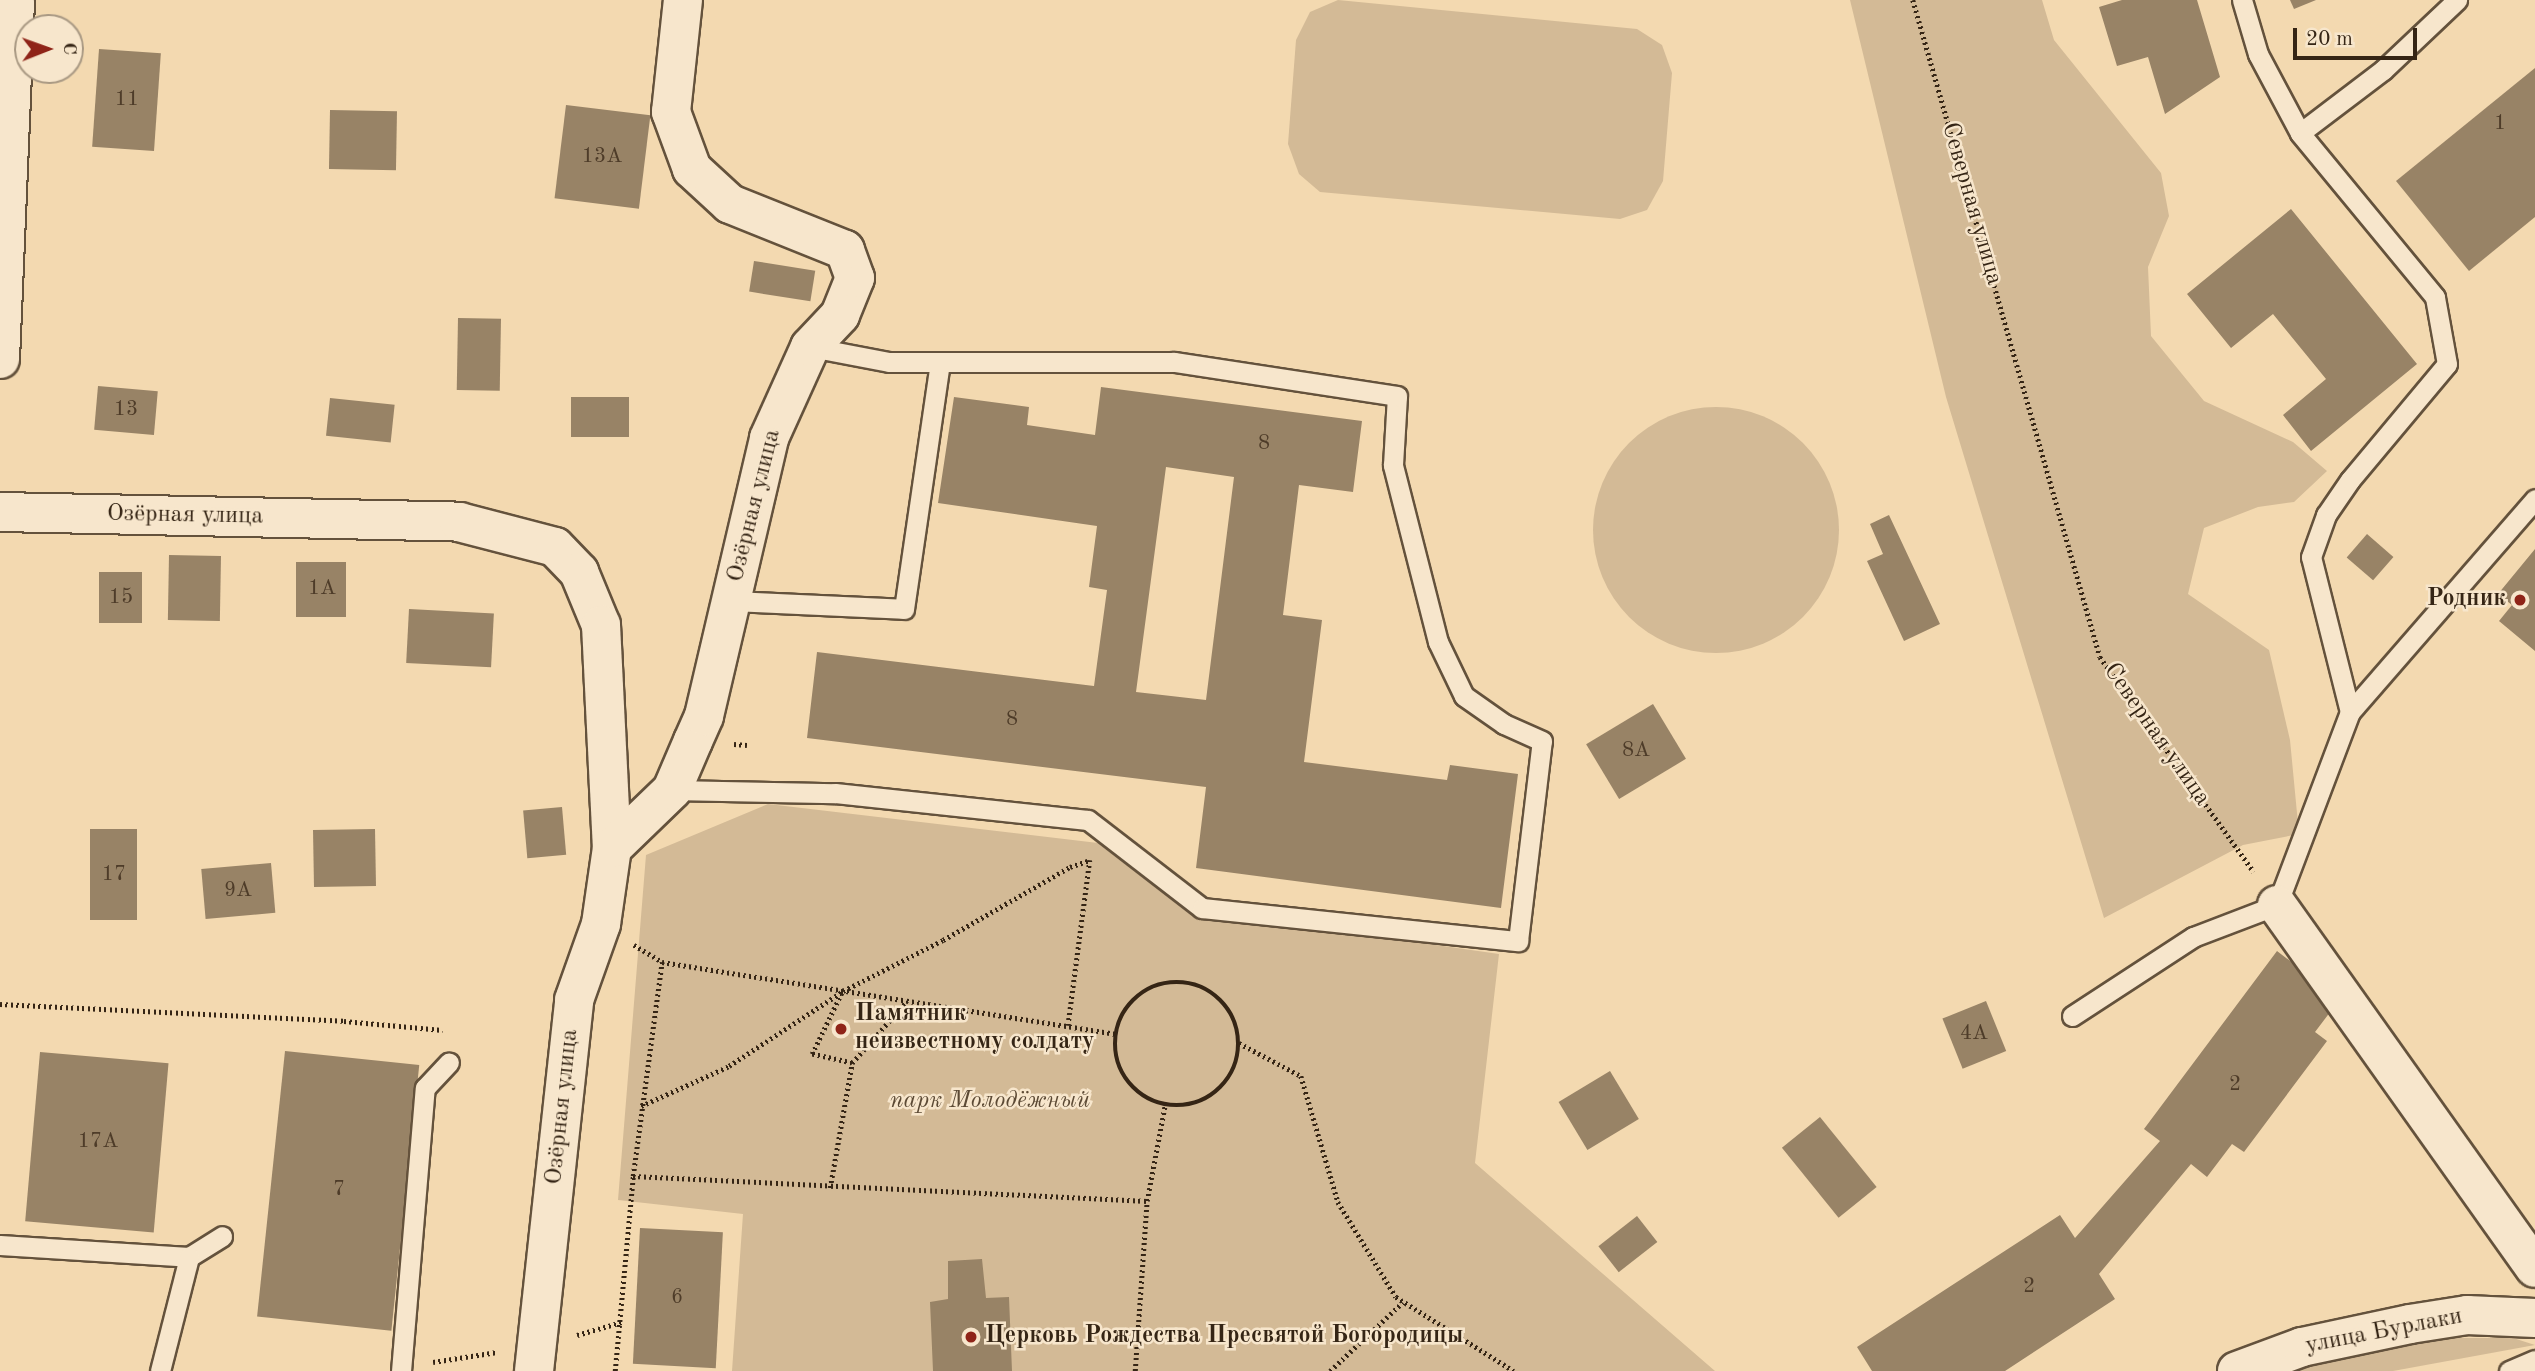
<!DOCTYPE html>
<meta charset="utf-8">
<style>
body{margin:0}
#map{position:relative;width:2535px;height:1371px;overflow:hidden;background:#f3d9b0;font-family:"Old Standard TT",serif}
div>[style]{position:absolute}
.green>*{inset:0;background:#d3ba96}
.round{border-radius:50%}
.building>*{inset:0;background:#988366;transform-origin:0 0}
.path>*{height:4.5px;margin-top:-2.25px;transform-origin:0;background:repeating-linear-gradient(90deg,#352515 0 2px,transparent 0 5.5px)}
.path>.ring{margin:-2.25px;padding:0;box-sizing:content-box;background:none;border:4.5px solid #352515;border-radius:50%}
.roads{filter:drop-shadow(2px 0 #64523c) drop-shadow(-2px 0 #64523c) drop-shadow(0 2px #64523c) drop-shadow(0 -2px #64523c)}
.lane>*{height:19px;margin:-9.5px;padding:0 9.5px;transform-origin:9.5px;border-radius:9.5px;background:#f7e6cc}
.street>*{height:38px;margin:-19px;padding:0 19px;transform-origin:19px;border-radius:19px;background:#f7e6cc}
.secondary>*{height:38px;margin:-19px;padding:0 19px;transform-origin:19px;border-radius:19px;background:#f7e6cc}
.dots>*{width:19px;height:19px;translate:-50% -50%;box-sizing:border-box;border:4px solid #f7e6cc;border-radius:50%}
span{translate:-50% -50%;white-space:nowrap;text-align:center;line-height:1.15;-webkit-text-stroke:5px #f7e6cc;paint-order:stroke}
.number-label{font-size:21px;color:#4e3c29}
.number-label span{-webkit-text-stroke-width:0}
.street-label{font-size:24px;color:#352515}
.poi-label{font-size:24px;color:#352515;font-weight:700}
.right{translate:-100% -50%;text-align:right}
.left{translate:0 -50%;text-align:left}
.park-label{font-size:24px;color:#5c4a35;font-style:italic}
.north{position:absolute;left:14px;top:14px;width:70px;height:70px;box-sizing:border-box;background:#f7e6cc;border:2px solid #a99983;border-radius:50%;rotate:89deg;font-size:19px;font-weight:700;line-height:28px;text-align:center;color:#352515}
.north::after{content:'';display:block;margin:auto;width:24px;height:32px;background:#8f2418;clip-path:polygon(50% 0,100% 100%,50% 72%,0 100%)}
.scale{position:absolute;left:2293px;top:28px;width:124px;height:32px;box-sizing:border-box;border:4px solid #352515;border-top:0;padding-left:9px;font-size:21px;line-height:24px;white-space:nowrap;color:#352515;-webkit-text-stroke:5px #f7e6cc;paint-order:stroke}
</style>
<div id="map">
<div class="green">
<div style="clip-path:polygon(1338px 0,1637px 29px,1662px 45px,1672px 73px,1663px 181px,1647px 210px,1620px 219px,1320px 192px,1299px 174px,1288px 144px,1296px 40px,1310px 12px)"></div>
<div style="clip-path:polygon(1850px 0,2042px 0,2054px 40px,2161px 173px,2169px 216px,2148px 267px,2151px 336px,2204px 401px,2293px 442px,2327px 471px,2294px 502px,2258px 507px,2204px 528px,2188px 594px,2269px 650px,2290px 740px,2299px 834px,2243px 845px,2104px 918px,1946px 397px)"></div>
<div class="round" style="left:1593px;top:407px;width:246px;height:246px"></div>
<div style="clip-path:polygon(768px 804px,1098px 843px,1184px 909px,1499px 954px,1475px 1163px,1715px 1371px,732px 1371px,743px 1214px,618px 1200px,646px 855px)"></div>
<div style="clip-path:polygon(2452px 1338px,2513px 1338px,2535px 1345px,2393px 1371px,2281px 1371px,2387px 1346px)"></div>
</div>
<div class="building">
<div style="clip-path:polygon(2122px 0,2197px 0,2220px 77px,2165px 114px,2148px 57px,2117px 66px,2099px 7px)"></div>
<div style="clip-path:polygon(2290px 0,2316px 0,2294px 9px)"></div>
<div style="left:99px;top:49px;width:62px;height:98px;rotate:4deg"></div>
<div style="clip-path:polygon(2535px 68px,2535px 217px,2469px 271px,2396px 181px)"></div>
<div style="left:566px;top:105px;width:85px;height:94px;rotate:7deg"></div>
<div style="left:330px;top:110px;width:67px;height:59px;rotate:1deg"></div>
<div style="clip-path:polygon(2291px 209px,2417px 364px,2311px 451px,2283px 415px,2326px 379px,2273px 314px,2231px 348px,2187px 294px)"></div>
<div style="left:754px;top:261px;width:62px;height:31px;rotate:9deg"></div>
<div style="left:458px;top:318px;width:43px;height:72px;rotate:1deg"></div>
<div style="left:98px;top:386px;width:60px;height:44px;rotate:5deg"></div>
<div style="clip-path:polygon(evenodd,1101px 387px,1362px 421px,1353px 492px,1299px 485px,1283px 615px,1322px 620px,1304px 762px,1447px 780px,1450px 765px,1518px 774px,1501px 908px,1196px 868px,1206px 787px,807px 738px,817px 652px,1094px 686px,1107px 590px,1089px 587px,1097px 526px,938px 503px,954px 397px,1029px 407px,1027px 425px,1095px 435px,1101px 387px,1166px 467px,1234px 477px,1206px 700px,1136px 692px,1166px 467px)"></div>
<div style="left:629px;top:397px;width:40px;height:58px;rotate:90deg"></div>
<div style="left:330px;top:398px;width:65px;height:38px;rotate:6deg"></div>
<div style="clip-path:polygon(1889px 515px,1940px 624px,1904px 641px,1867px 561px,1883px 554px,1870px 524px)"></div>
<div style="left:2367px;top:534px;width:35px;height:31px;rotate:41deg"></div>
<div style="clip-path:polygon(2535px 549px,2535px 651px,2499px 621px,2512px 605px,2498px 594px)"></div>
<div style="left:169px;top:555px;width:52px;height:65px;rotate:1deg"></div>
<div style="left:296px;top:562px;width:50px;height:55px"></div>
<div style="left:142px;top:572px;width:51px;height:43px;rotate:90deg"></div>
<div style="left:409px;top:609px;width:85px;height:54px;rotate:3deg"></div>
<div style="left:1653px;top:704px;width:64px;height:78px;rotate:59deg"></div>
<div style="left:562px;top:807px;width:48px;height:39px;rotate:85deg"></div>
<div style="left:90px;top:829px;width:47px;height:91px"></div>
<div style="left:375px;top:829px;width:57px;height:62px;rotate:89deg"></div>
<div style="left:271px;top:863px;width:50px;height:70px;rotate:85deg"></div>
<div style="clip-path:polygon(2277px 951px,2340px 999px,2315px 1032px,2327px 1041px,2244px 1152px,2232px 1144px,2207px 1177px,2191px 1164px,2099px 1274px,2115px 1299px,2005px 1371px,1872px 1371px,1857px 1347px,2060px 1215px,2075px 1238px,2160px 1141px,2144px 1129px)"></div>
<div style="left:1986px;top:1001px;width:54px;height:47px;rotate:68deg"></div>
<div style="left:285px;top:1051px;width:135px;height:267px;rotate:6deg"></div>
<div style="left:40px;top:1052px;width:129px;height:170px;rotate:5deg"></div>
<div style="left:1610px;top:1071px;width:56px;height:60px;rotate:59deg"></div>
<div style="left:1820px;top:1117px;width:90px;height:49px;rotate:51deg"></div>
<div style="left:1637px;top:1216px;width:33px;height:49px;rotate:52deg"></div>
<div style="left:640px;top:1228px;width:83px;height:136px;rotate:3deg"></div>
<div style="clip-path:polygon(982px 1259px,986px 1298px,1009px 1297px,1012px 1371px,933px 1371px,930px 1302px,948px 1299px,948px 1261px)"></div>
</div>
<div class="path">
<div style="left:1913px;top:0;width:683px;rotate:74.11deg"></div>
<div style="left:2100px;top:657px;width:264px;rotate:54.4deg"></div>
<div style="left:734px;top:744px;width:13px;rotate:4deg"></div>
<div style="left:634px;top:945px;width:33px;rotate:31deg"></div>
<div style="left:662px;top:962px;width:460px;rotate:9deg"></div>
<div class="ring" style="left:1115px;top:982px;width:119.5px;height:119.5px"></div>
<div style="left:0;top:1004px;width:344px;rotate:2.8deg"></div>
<div style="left:344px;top:1021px;width:99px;rotate:5.2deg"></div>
<div style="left:1239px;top:1043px;width:70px;rotate:28deg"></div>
<div style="left:1301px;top:1076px;width:131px;rotate:73.6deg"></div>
<div style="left:1338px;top:1202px;width:111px;rotate:58.6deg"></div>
<div style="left:1396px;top:1297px;width:139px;rotate:32.1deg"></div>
<div style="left:852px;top:1063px;width:83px;rotate:-48.4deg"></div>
<div style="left:641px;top:1106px;width:97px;rotate:-24.4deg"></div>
<div style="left:729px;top:1066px;width:136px;rotate:-33.3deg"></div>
<div style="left:843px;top:991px;width:112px;rotate:-27deg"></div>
<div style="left:943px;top:940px;width:146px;rotate:-29.9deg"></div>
<div style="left:1070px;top:867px;width:21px;rotate:-19deg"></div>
<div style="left:1090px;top:860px;width:167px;rotate:97.5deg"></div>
<div style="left:633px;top:1176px;width:515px;rotate:2.78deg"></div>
<div style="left:830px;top:1188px;width:127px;rotate:-80deg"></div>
<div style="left:852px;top:1063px;width:41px;rotate:-167.3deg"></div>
<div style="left:812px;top:1054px;width:69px;rotate:-64.2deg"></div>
<div style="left:577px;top:1335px;width:47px;rotate:-16.1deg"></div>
<div style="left:433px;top:1362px;width:65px;rotate:-8.9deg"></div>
<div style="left:615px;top:1371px;width:196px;rotate:-84.7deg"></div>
<div style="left:633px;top:1176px;width:216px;rotate:-82.3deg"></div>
<div style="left:1135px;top:1371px;width:170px;rotate:-86deg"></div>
<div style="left:1147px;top:1201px;width:98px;rotate:-79.4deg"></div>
<div style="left:1330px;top:1371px;width:100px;rotate:-43.4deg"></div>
</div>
<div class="roads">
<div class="lane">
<div style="left:2300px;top:133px;width:104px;rotate:-37.2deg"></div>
<div style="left:2383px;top:70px;width:102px;rotate:-43.4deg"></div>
<div style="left:731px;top:601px;width:173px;rotate:2.6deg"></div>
<div style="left:904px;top:609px;width:249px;rotate:-81.7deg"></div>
<div style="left:2350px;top:712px;width:282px;rotate:-49deg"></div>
<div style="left:672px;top:790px;width:163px;rotate:1.1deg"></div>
<div style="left:835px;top:793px;width:254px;rotate:6.1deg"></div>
<div style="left:1088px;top:820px;width:144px;rotate:37.7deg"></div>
<div style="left:1202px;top:908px;width:318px;rotate:6deg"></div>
<div style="left:1518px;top:941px;width:201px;rotate:-83.2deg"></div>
<div style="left:1542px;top:741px;width:42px;rotate:-155.9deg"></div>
<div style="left:1504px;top:724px;width:49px;rotate:-145deg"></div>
<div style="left:1464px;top:696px;width:60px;rotate:-115.7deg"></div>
<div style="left:1438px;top:642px;width:183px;rotate:-104.3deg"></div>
<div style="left:1393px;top:465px;width:69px;rotate:-86.7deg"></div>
<div style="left:1397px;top:396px;width:226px;rotate:-171.3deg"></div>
<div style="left:1174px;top:362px;width:285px;rotate:180deg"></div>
<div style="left:889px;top:362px;width:80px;rotate:-169.2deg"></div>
<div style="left:2072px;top:1016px;width:145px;rotate:-33.1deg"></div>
<div style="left:2193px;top:937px;width:90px;rotate:-20.9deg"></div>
<div style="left:2277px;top:905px;width:206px;rotate:-69.3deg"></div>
<div style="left:2350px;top:712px;width:160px;rotate:-104.1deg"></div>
<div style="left:2311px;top:557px;width:45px;rotate:-70.3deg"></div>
<div style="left:2326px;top:515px;width:42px;rotate:-55.6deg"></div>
<div style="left:2350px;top:480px;width:151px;rotate:-50.1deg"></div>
<div style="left:2447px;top:364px;width:68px;rotate:-100.2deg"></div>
<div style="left:2435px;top:297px;width:212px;rotate:-129.5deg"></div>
<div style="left:2300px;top:133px;width:89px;rotate:-118deg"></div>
<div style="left:2258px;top:54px;width:56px;rotate:-106.5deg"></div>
<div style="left:0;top:1245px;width:189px;rotate:3.6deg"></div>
<div style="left:189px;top:1257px;width:39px;rotate:-32deg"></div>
<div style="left:160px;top:1371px;width:118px;rotate:-75.7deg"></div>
<div style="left:401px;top:1371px;width:284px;rotate:-85.2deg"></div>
<div style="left:425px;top:1088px;width:35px;rotate:-47deg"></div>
<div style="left:2509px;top:1371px;width:28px;rotate:-23deg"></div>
</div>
<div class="street">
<div style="left:0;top:359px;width:359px;rotate:-87.6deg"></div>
<div style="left:0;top:512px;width:459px;rotate:1.2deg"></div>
<div style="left:459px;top:522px;width:99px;rotate:14.6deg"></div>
<div style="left:555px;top:547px;width:35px;rotate:46deg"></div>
<div style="left:579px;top:572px;width:57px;rotate:67.5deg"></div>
<div style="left:601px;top:625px;width:223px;rotate:87.2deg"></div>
<div style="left:2277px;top:905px;width:445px;rotate:54.6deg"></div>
<div style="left:534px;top:1371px;width:373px;rotate:-83.8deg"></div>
<div style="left:574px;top:1000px;width:81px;rotate:-70.4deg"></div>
<div style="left:601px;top:924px;width:77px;rotate:-81.8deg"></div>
<div style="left:612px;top:848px;width:83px;rotate:-44deg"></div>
<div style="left:672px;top:790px;width:53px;rotate:-66.8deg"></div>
<div style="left:693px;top:741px;width:27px;rotate:-66deg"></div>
<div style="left:704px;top:716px;width:285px;rotate:-76.8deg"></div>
<div style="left:769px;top:438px;width:100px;rotate:-65.7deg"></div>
<div style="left:810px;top:347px;width:44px;rotate:-46.8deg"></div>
<div style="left:840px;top:315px;width:40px;rotate:-68deg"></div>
<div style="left:855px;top:278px;width:30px;rotate:-110deg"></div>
<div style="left:845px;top:250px;width:124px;rotate:-158.2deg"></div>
<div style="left:730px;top:204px;width:52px;rotate:-137.4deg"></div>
<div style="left:692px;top:169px;width:61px;rotate:-110.2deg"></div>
<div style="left:671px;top:112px;width:113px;rotate:-83.9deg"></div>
</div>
<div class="secondary">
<div style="left:2237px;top:1371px;width:69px;rotate:-20.3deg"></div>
<div style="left:2302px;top:1347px;width:110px;rotate:-12deg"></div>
<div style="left:2410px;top:1324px;width:58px;rotate:-9deg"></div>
<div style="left:2467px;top:1315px;width:68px;rotate:2.5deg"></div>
</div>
</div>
<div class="dots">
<div style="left:2520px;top:600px;background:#8f2418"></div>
<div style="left:841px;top:1029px;background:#8f2418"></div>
<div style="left:971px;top:1337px;background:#8f2418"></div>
</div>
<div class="number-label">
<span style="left:127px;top:100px">11</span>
<span style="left:2500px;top:124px">1</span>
<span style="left:602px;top:157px">13А</span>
<span style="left:126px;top:410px">13</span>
<span style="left:1264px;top:444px">8</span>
<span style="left:322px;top:589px">1А</span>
<span style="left:121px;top:598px">15</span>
<span style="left:1012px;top:720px">8</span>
<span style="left:1636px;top:751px">8А</span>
<span style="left:114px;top:875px">17</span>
<span style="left:238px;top:891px">9А</span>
<span style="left:1974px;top:1034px">4А</span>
<span style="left:2235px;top:1085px">2</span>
<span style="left:98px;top:1142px">17А</span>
<span style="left:339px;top:1190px">7</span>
<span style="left:2029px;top:1287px">2</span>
<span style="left:677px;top:1298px">6</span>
</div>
<div class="street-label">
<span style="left:1971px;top:204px;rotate:74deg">Северная улица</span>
<span style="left:755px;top:506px;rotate:-76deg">Озёрная улица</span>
<span style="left:185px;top:516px;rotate:1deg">Озёрная улица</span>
<span style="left:2156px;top:735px;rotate:55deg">Северная улица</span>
<span style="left:563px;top:1107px;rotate:-84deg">Озёрная улица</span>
<span style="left:2384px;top:1332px;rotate:-11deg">улица Бурлаки</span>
</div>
<div class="poi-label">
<span class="right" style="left:2506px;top:600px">Родник</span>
<span class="left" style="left:855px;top:1029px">Памятник<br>неизвестному солдату</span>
<span class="left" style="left:985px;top:1337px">Церковь Рождества Пресвятой Богородицы</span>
</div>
<div class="park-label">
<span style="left:990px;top:1102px">парк Молодёжный</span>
</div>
<div class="north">С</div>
<div class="scale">20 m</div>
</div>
